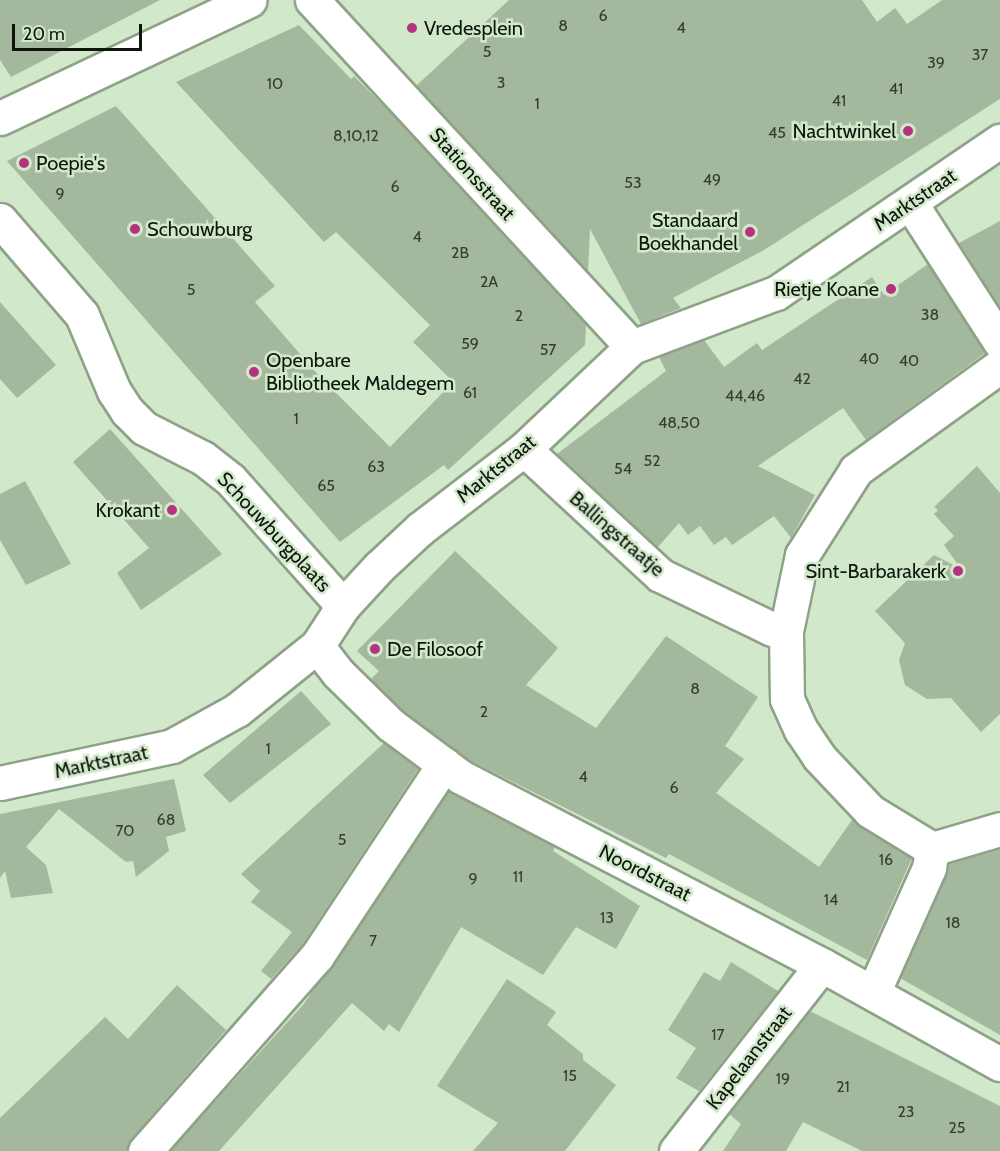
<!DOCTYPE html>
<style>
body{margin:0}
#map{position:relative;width:1000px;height:1151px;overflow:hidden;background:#d2e8cb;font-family:Cabin,sans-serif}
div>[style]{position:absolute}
.building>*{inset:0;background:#a3b89d}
.roads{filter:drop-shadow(2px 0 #8da287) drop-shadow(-2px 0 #8da287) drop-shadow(0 2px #8da287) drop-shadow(0 -2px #8da287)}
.minor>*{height:33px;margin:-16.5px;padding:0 16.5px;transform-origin:16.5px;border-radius:16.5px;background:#fff}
.dots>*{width:16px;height:16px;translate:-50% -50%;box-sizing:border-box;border:3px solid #d2e8cb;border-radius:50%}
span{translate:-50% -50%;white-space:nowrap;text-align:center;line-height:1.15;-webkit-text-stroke:5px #d2e8cb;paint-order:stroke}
.number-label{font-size:16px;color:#333e30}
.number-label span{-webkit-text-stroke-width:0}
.poi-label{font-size:20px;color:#0e160c}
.left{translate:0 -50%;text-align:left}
.right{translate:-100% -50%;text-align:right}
.street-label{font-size:20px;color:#0e160c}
.scale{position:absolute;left:12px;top:24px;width:130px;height:27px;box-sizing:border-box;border:3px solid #0e160c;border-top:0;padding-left:8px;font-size:18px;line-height:21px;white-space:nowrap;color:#0e160c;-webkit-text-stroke:4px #d2e8cb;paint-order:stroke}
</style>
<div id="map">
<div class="building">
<div style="clip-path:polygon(0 0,160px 0,11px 77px,0 60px)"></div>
<div style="clip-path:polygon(509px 0,862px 0,877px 22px,895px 8px,907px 24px,942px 0,1000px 0,1000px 99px,764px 250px,673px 298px,681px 308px,641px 324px,590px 229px,588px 272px,416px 86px)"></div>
<div style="clip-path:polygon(299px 25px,351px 79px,354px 76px,389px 111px,586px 325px,585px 345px,448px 470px,444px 465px,340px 542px,7px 161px,116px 106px,275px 286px,255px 302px,319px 376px,390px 447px,453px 382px,413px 342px,430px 325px,336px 232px,324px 242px,176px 82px)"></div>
<div style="clip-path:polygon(1000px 221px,1000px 307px,959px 243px)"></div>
<div style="clip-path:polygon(928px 264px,985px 353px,866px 440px,843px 408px,758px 466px,815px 495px,791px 538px,774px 516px,732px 545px,726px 537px,714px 545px,700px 526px,688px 535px,679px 523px,658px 547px,557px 454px,666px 371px,659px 357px,704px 340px,724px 367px,757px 343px,762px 350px,872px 277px,884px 295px)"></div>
<div style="clip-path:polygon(0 302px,56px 365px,17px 398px,0 379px)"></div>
<div style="clip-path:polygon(110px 429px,222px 554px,141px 610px,117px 573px,149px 548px,73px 462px)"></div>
<div style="clip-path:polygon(977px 466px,1000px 493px,1000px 714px,981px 732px,951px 698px,927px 699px,905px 685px,899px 660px,905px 643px,875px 611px,934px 555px,961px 569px,944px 545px,954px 536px,934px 514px,938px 510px,934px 507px)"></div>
<div style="clip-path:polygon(25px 481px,71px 564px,26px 585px,0 540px,0 494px)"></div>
<div style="clip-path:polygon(455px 551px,558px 648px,526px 685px,596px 728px,666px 636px,758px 697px,725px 746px,744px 759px,716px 793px,819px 867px,852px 820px,912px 858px,867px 960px,669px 854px,666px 858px,471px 761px,403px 711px,371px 679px,379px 671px,357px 651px)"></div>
<div style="clip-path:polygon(301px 691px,331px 724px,230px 803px,203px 775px)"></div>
<div style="clip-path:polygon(384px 743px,418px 769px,302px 945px,271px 979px,261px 971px,292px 932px,251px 902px,260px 891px,241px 874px)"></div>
<div style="clip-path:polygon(174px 779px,186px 831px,166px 837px,169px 851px,136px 877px,133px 861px,126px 862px,59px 809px,26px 847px,46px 865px,53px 893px,11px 898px,5px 871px,0 878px,0 814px)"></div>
<div style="clip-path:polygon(449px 791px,555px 847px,553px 851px,640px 906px,616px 949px,576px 927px,543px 975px,461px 927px,399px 1032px,389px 1024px,384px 1031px,352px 1003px,219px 1151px,170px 1151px,303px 1005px)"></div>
<div style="clip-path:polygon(1000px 849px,1000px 1035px,900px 978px,949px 864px)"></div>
<div style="clip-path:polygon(731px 962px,778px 991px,699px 1091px,676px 1078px,696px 1048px,668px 1030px,704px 972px,720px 981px)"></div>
<div style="clip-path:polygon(507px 979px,556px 1012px,547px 1025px,583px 1054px,583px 1060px,616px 1085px,565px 1151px,473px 1151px,498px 1123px,437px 1086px)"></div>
<div style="clip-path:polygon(177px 985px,226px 1030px,131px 1139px,127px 1151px,0 1151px,0 1118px,105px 1017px,128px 1039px)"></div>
<div style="clip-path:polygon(810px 1011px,1000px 1106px,1000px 1151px,862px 1151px,803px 1122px,786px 1151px,723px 1151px,741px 1124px,729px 1114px)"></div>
</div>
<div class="roads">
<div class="minor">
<div style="left:312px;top:0;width:472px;rotate:47.3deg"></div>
<div style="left:0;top:118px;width:276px;rotate:-25.3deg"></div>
<div style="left:911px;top:204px;width:164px;rotate:57.2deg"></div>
<div style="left:0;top:220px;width:125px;rotate:49.2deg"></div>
<div style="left:82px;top:315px;width:82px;rotate:67.2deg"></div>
<div style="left:114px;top:391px;width:24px;rotate:57deg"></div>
<div style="left:127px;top:411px;width:24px;rotate:45deg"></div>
<div style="left:144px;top:428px;width:66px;rotate:27deg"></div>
<div style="left:203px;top:458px;width:34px;rotate:38deg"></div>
<div style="left:230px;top:479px;width:170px;rotate:48.3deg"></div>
<div style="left:1000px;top:366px;width:178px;rotate:144.2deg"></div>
<div style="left:856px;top:470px;width:101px;rotate:122.4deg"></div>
<div style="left:802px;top:555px;width:78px;rotate:101.9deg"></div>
<div style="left:786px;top:631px;width:68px;rotate:89.2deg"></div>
<div style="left:787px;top:699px;width:34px;rotate:66deg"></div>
<div style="left:801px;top:730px;width:32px;rotate:56deg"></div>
<div style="left:819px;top:757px;width:74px;rotate:46.6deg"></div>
<div style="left:870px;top:811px;width:73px;rotate:31.5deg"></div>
<div style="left:932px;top:849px;width:71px;rotate:-16.4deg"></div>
<div style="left:524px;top:449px;width:185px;rotate:42.8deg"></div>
<div style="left:660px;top:575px;width:124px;rotate:25.7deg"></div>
<div style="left:772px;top:629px;width:14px;rotate:8deg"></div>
<div style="left:317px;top:646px;width:34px;rotate:52deg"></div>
<div style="left:338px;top:673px;width:74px;rotate:44.5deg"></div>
<div style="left:391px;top:725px;width:87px;rotate:36.6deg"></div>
<div style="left:461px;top:777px;width:407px;rotate:27.5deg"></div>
<div style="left:822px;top:965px;width:204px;rotate:29.1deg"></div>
<div style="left:0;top:783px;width:176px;rotate:-12.1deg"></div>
<div style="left:172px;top:746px;width:74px;rotate:-29deg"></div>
<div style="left:237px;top:710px;width:102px;rotate:-38.7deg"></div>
<div style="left:317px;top:646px;width:48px;rotate:-57deg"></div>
<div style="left:343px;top:606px;width:53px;rotate:-47.3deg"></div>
<div style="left:379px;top:567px;width:57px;rotate:-42.9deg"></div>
<div style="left:421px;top:528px;width:130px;rotate:-37.5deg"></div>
<div style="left:524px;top:449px;width:149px;rotate:-43.4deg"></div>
<div style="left:632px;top:347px;width:154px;rotate:-20.6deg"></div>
<div style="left:776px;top:293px;width:271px;rotate:-34.2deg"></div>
<div style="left:873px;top:993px;width:137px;rotate:-65.9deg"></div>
<div style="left:929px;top:868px;width:19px;rotate:-81deg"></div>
<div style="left:145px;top:1151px;width:260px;rotate:-48.6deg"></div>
<div style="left:317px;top:956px;width:230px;rotate:-56.5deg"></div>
<div style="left:676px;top:1151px;width:236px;rotate:-51.9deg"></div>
</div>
</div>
<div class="dots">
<div style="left:412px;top:28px;background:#b3337f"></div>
<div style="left:908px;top:131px;background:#b3337f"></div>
<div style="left:24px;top:163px;background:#b3337f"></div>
<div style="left:135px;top:229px;background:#b3337f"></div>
<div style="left:750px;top:232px;background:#b3337f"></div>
<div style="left:891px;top:289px;background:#b3337f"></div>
<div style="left:254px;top:372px;background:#b3337f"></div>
<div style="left:172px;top:510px;background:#b3337f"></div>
<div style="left:958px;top:571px;background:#b3337f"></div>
<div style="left:375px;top:649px;background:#b3337f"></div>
</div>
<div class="number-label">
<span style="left:603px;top:16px">6</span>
<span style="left:563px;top:26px">8</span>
<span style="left:681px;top:28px">4</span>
<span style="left:487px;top:52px">5</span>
<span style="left:980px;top:55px">37</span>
<span style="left:936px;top:63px">39</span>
<span style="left:501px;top:83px">3</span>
<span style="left:275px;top:84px">10</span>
<span style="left:896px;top:89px">41</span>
<span style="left:839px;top:101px">41</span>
<span style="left:537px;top:104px">1</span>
<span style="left:777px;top:133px">45</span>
<span style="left:356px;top:136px">8,10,12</span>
<span style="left:712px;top:180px">49</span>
<span style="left:633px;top:183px">53</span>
<span style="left:395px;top:187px">6</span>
<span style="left:60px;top:194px">9</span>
<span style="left:417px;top:237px">4</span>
<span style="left:460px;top:253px">2B</span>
<span style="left:489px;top:282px">2A</span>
<span style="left:191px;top:290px">5</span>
<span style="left:930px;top:315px">38</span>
<span style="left:519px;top:316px">2</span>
<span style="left:470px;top:344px">59</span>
<span style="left:548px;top:350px">57</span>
<span style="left:869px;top:359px">40</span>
<span style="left:909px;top:361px">40</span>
<span style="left:802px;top:379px">42</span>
<span style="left:470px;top:393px">61</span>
<span style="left:745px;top:396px">44,46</span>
<span style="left:296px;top:419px">1</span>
<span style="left:679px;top:423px">48,50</span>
<span style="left:652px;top:461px">52</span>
<span style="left:376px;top:467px">63</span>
<span style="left:623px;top:469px">54</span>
<span style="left:326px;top:486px">65</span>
<span style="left:695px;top:689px">8</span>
<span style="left:484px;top:712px">2</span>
<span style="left:268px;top:749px">1</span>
<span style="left:583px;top:777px">4</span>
<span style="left:674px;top:788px">6</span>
<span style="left:166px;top:820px">68</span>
<span style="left:125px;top:831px">70</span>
<span style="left:342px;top:840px">5</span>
<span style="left:886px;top:860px">16</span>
<span style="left:518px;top:877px">11</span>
<span style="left:473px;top:879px">9</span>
<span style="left:831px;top:900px">14</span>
<span style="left:607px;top:918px">13</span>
<span style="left:953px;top:923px">18</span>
<span style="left:373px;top:941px">7</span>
<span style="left:718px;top:1035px">17</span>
<span style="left:570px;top:1076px">15</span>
<span style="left:783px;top:1079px">19</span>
<span style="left:843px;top:1087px">21</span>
<span style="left:906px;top:1112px">23</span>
<span style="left:957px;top:1128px">25</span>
</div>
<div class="poi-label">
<span class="left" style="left:424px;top:28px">Vredesplein</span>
<span class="right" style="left:896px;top:131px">Nachtwinkel</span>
<span class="left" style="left:36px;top:163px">Poepie's</span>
<span class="right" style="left:738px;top:232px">Standaard<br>Boekhandel</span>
<span class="left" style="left:147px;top:229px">Schouwburg</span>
<span class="right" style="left:879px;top:289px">Rietje Koane</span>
<span class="left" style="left:266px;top:372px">Openbare<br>Bibliotheek Maldegem</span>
<span class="right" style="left:160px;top:510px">Krokant</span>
<span class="right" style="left:946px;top:571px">Sint-Barbarakerk</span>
<span class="left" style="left:387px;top:649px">De Filosoof</span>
</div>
<div class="street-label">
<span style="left:472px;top:174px;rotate:48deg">Stationsstraat</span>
<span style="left:915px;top:200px;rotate:-34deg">Marktstraat</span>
<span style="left:496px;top:469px;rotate:-39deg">Marktstraat</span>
<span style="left:274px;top:532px;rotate:47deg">Schouwburgplaats</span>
<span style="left:617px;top:534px;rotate:41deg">Ballingstraatje</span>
<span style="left:101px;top:762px;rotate:-12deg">Marktstraat</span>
<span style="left:645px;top:873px;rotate:27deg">Noordstraat</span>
<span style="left:749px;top:1058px;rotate:-52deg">Kapelaanstraat</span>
</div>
<div class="scale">20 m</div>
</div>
